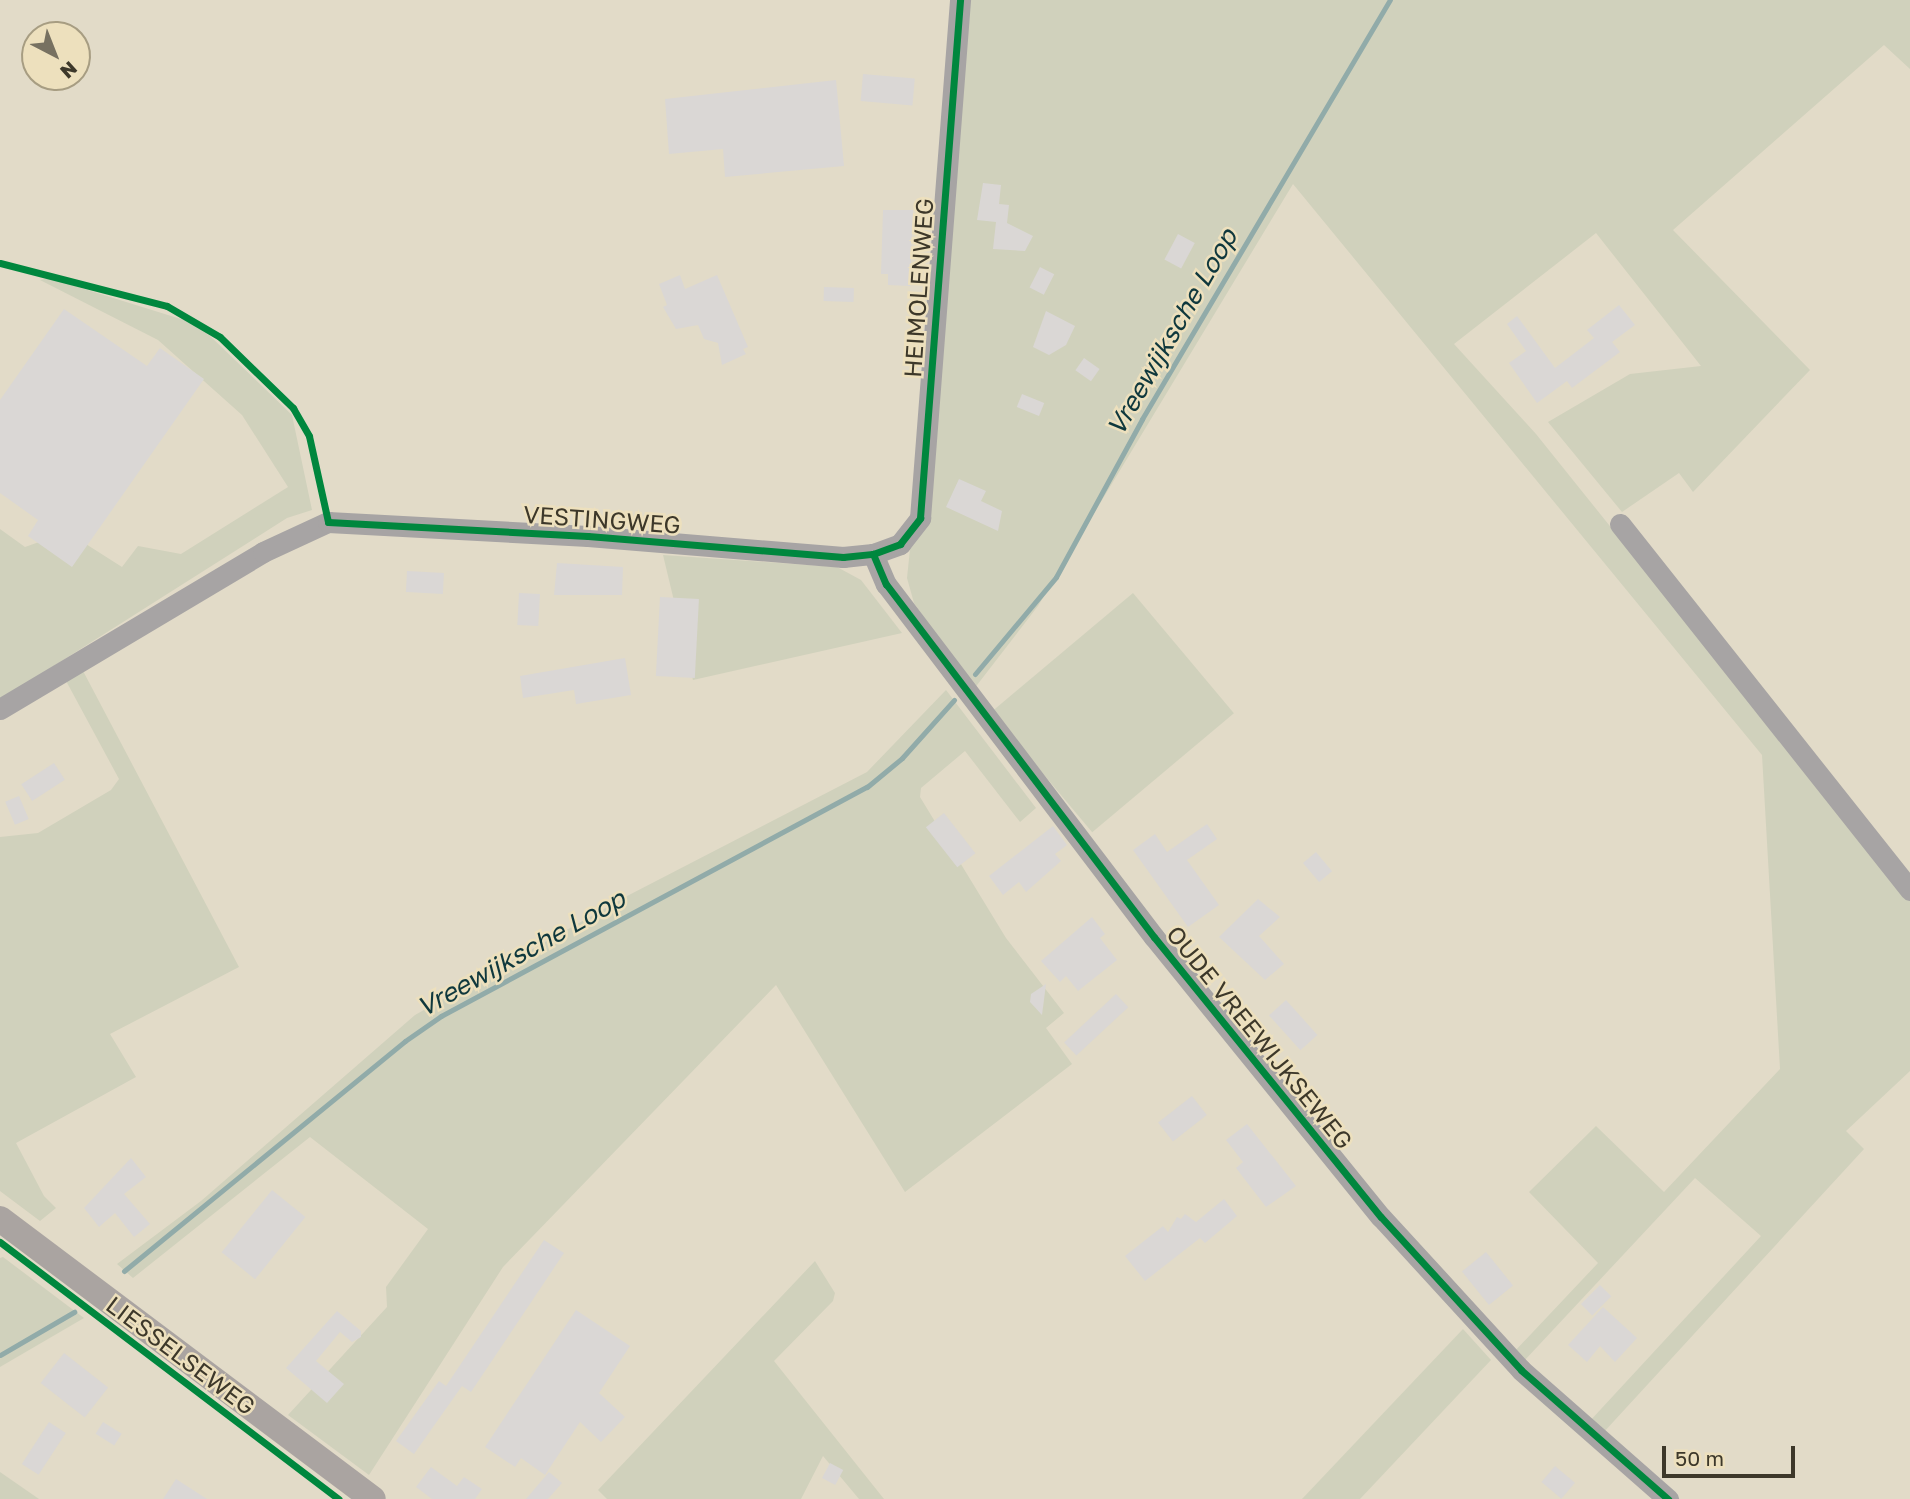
<!DOCTYPE html>
<style>
body{margin:0}
#map{position:relative;width:1910px;height:1499px;overflow:hidden;background:#e2dbc8;font-family:"Golos Text",sans-serif}
div>[style]{position:absolute}
.green>*{inset:0;background:#d0d1bc;transform-origin:0 0}
.stream>*{height:5px;margin:-2.5px;padding:0 2.5px;transform-origin:2.5px;border-radius:2.5px;background:#91aba9}
.building>*{inset:0;background:#dad7d5;transform-origin:0 0}
.minor>*{height:21px;margin:-10.5px;padding:0 10.5px;transform-origin:10.5px;border-radius:10.5px;background:#a7a4a4}
.major>*{height:26px;margin:-13px;padding:0 13px;transform-origin:13px;border-radius:13px;background:#aaa4a1}
.cycleway>*{height:7px;margin:-3.5px;padding:0 3.5px;transform-origin:3.5px;border-radius:3.5px;background:#00873e}
span{translate:-50% -50%;white-space:nowrap;text-align:center;line-height:1.15;-webkit-text-stroke:5px #ede0bd;paint-order:stroke}
.street-label{font-size:24px;color:#3d382a}
.water-label{font-size:26px;color:#0f383d;font-style:italic}
.north{position:absolute;left:21px;top:21px;width:70px;height:70px;box-sizing:border-box;background:#ede0bd;border:2px solid #a79d82;border-radius:50%;rotate:138deg;font-size:19px;font-weight:700;line-height:28px;text-align:center;color:#3d382a}
.north::after{content:'';display:block;margin:auto;width:24px;height:32px;background:#777161;clip-path:polygon(50% 0,100% 100%,50% 72%,0 100%)}
.scale{position:absolute;left:1662px;top:1446px;width:133px;height:32px;box-sizing:border-box;border:4px solid #3d382a;border-top:0;padding-left:9px;font-size:21px;line-height:24px;white-space:nowrap;color:#3d382a;-webkit-text-stroke:5px #ede0bd;paint-order:stroke}
</style>
<div id="map">
<div class="green">
<div style="clip-path:polygon(967px 0,1910px 0,1910px 69px,1884px 45px,1673px 230px,1810px 370px,1693px 492px,1679px 473px,1622px 512px,1548px 422px,1630px 374px,1701px 366px,1596px 233px,1454px 344px,1536px 434px,1910px 900px,1910px 1071px,1846px 1131px,1864px 1149px,1603px 1433px,1589px 1422px,1761px 1236px,1695px 1178px,1523px 1362px,1514px 1352px,1598px 1263px,1529px 1192px,1596px 1126px,1664px 1192px,1780px 1069px,1762px 755px,1293px 184px,1038px 606px,974px 689px,914px 603px,907px 578px)"></div>
<div style="clip-path:polygon(49px 278px,184px 320px,209px 335px,292px 415px,312px 510px,287px 518px,0 700px,0 529px,25px 547px,67px 532px,122px 567px,138px 546px,181px 554px,288px 487px,242px 415px,158px 340px,40px 280px)"></div>
<div style="clip-path:polygon(663px 555px,837px 567px,861px 580px,902px 633px,693px 680px)"></div>
<div style="left:1133px;top:593px;width:157px;height:185px;rotate:50deg"></div>
<div style="clip-path:polygon(82px 669px,239px 967px,110px 1034px,136px 1077px,16px 1143px,44px 1196px,56px 1208px,40px 1221px,0 1191px,0 837px,38px 833px,111px 790px,119px 779px,65px 679px)"></div>
<div style="clip-path:polygon(946px 690px,1036px 808px,1020px 822px,965px 751px,921px 788px,920px 797px,1006px 938px,1064px 1013px,1046px 1028px,1072px 1064px,905px 1192px,776px 985px,503px 1267px,369px 1475px,288px 1415px,387px 1307px,386px 1287px,428px 1229px,310px 1137px,133px 1278px,117px 1264px,201px 1201px,415px 1015px,629px 895px,867px 772px)"></div>
<div style="clip-path:polygon(3px 1257px,84px 1318px,0 1367px,0 1258px)"></div>
<div style="clip-path:polygon(815px 1261px,835px 1293px,833px 1301px,774px 1361px,884px 1499px,859px 1499px,823px 1456px,801px 1499px,607px 1499px,598px 1490px)"></div>
<div style="clip-path:polygon(1463px 1329px,1491px 1360px,1360px 1499px,1302px 1499px)"></div>
<div style="clip-path:polygon(0 1472px,39px 1499px,0 1499px)"></div>
</div>
<div class="stream">
<div style="left:975px;top:674px;width:126px;rotate:-50.1deg"></div>
<div style="left:1056px;top:577px;width:180px;rotate:-61.4deg"></div>
<div style="left:1142px;top:419px;width:487px;rotate:-59.4deg"></div>
<div style="left:124px;top:1271px;width:363px;rotate:-39.3deg"></div>
<div style="left:405px;top:1041px;width:44px;rotate:-34.8deg"></div>
<div style="left:441px;top:1016px;width:484px;rotate:-28.3deg"></div>
<div style="left:867px;top:787px;width:45px;rotate:-39.6deg"></div>
<div style="left:902px;top:758px;width:78px;rotate:-48.1deg"></div>
<div style="left:0;top:1355px;width:86px;rotate:-30.2deg"></div>
</div>
<div class="building">
<div style="left:863px;top:74px;width:52px;height:27px;rotate:5deg"></div>
<div style="clip-path:polygon(836px 80px,844px 166px,725px 177px,723px 149px,669px 154px,665px 99px)"></div>
<div style="clip-path:polygon(983px 183px,1001px 185px,999px 204px,1009px 205px,1007px 223px,1033px 236px,1025px 251px,993px 249px,996px 222px,977px 220px)"></div>
<div style="clip-path:polygon(883px 210px,913px 210px,910px 286px,888px 285px,888px 274px,881px 274px)"></div>
<div style="left:1178px;top:234px;width:19px;height:29px;rotate:28deg"></div>
<div style="left:1040px;top:267px;width:16px;height:23px;rotate:27deg"></div>
<div style="clip-path:polygon(680px 275px,685px 289px,717px 275px,748px 347px,743px 349px,746px 354px,722px 365px,718px 343px,704px 339px,698px 325px,676px 329px,663px 307px,667px 305px,659px 284px)"></div>
<div style="left:824px;top:287px;width:30px;height:14px;rotate:2deg"></div>
<div style="clip-path:polygon(1619px 305px,1635px 325px,1612px 342px,1620px 352px,1572px 388px,1567px 381px,1537px 403px,1509px 363px,1526px 351px,1507px 324px,1517px 316px,1555px 368px,1594px 338px,1587px 330px)"></div>
<div style="clip-path:polygon(64px 309px,147px 366px,160px 348px,204px 379px,72px 567px,28px 536px,38px 520px,0 493px,0 400px)"></div>
<div style="clip-path:polygon(1046px 311px,1075px 326px,1066px 345px,1049px 355px,1033px 347px)"></div>
<div style="left:1084px;top:358px;width:19px;height:15px;rotate:35deg"></div>
<div style="left:1022px;top:394px;width:24px;height:14px;rotate:22deg"></div>
<div style="clip-path:polygon(959px 479px,986px 491px,981px 501px,1002px 511px,998px 531px,946px 507px)"></div>
<div style="clip-path:polygon(557px 563px,623px 567px,622px 595px,554px 595px)"></div>
<div style="left:407px;top:571px;width:37px;height:21px;rotate:3deg"></div>
<div style="left:519px;top:593px;width:21px;height:32px;rotate:3deg"></div>
<div style="left:660px;top:597px;width:39px;height:79px;rotate:3deg"></div>
<div style="clip-path:polygon(625px 658px,631px 695px,576px 704px,574px 690px,523px 698px,520px 676px)"></div>
<div style="left:54px;top:763px;width:20px;height:39px;rotate:57deg"></div>
<div style="left:19px;top:796px;width:25px;height:15px;rotate:67deg"></div>
<div style="left:944px;top:813px;width:51px;height:23px;rotate:52deg"></div>
<div style="clip-path:polygon(1207px 824px,1217px 839px,1187px 860px,1219px 905px,1188px 927px,1133px 850px,1155px 834px,1167px 852px)"></div>
<div style="clip-path:polygon(1053px 826px,1067px 845px,1055px 854px,1061px 861px,1026px 892px,1019px 882px,1003px 895px,989px 876px)"></div>
<div style="left:1316px;top:852px;width:25px;height:17px;rotate:50deg"></div>
<div style="clip-path:polygon(1258px 899px,1280px 917px,1259px 936px,1284px 964px,1265px 980px,1219px 937px)"></div>
<div style="clip-path:polygon(1092px 917px,1105px 934px,1100px 938px,1117px 960px,1078px 991px,1066px 976px,1060px 982px,1041px 961px)"></div>
<div style="clip-path:polygon(1046px 984px,1042px 1015px,1030px 1002px,1031px 994px)"></div>
<div style="left:1116px;top:994px;width:18px;height:71px;rotate:47deg"></div>
<div style="left:1286px;top:1000px;width:47px;height:23px;rotate:48deg"></div>
<div style="left:1192px;top:1096px;width:24px;height:43px;rotate:52deg"></div>
<div style="clip-path:polygon(1247px 1124px,1296px 1186px,1266px 1207px,1236px 1168px,1243px 1162px,1226px 1140px)"></div>
<div style="clip-path:polygon(131px 1158px,146px 1177px,124px 1194px,150px 1224px,134px 1237px,115px 1213px,99px 1227px,84px 1208px)"></div>
<div style="left:272px;top:1190px;width:43px;height:80px;rotate:39deg"></div>
<div style="clip-path:polygon(1224px 1199px,1237px 1216px,1205px 1243px,1200px 1238px,1145px 1281px,1125px 1256px,1163px 1226px,1168px 1232px,1177px 1217px,1181px 1219px,1185px 1214px,1196px 1222px)"></div>
<div style="clip-path:polygon(544px 1240px,564px 1253px,471px 1392px,462px 1386px,414px 1454px,396px 1441px,439px 1381px,446px 1386px)"></div>
<div style="left:1486px;top:1252px;width:43px;height:31px;rotate:51deg"></div>
<div style="left:1600px;top:1285px;width:16px;height:27px;rotate:45deg"></div>
<div style="clip-path:polygon(1603px 1307px,1637px 1338px,1615px 1362px,1600px 1346px,1587px 1362px,1568px 1345px)"></div>
<div style="clip-path:polygon(576px 1310px,630px 1346px,599px 1393px,625px 1417px,601px 1442px,580px 1422px,545px 1475px,521px 1458px,515px 1467px,485px 1447px)"></div>
<div style="clip-path:polygon(337px 1311px,361px 1331px,361px 1337px,352px 1342px,340px 1332px,316px 1361px,344px 1384px,327px 1403px,286px 1368px)"></div>
<div style="left:64px;top:1353px;width:56px;height:38px;rotate:38deg"></div>
<div style="left:49px;top:1422px;width:20px;height:50px;rotate:33deg"></div>
<div style="left:103px;top:1422px;width:22px;height:14px;rotate:32deg"></div>
<div style="left:830px;top:1463px;width:15px;height:17px;rotate:28deg"></div>
<div style="left:1555px;top:1466px;width:26px;height:21px;rotate:40deg"></div>
<div style="clip-path:polygon(431px 1467px,457px 1486px,464px 1477px,482px 1489px,475px 1499px,432px 1499px,416px 1487px)"></div>
<div style="clip-path:polygon(549px 1472px,562px 1483px,548px 1499px,526px 1499px)"></div>
<div style="clip-path:polygon(176px 1479px,207px 1499px,163px 1499px)"></div>
</div>
<div class="minor">
<div style="left:1620px;top:524px;width:467px;rotate:51.6deg"></div>
<div style="left:873px;top:554px;width:33px;rotate:67deg"></div>
<div style="left:886px;top:584px;width:443px;rotate:52.8deg"></div>
<div style="left:1154px;top:937px;width:360px;rotate:51deg"></div>
<div style="left:1381px;top:1217px;width:207px;rotate:47.5deg"></div>
<div style="left:1521px;top:1370px;width:196px;rotate:41.3deg"></div>
<div style="left:0;top:709px;width:306px;rotate:-30.8deg"></div>
<div style="left:263px;top:552px;width:72px;rotate:-24.8deg"></div>
<div style="left:328px;top:522px;width:260px;rotate:3.1deg"></div>
<div style="left:588px;top:536px;width:256px;rotate:4.7deg"></div>
<div style="left:843px;top:557px;width:30px;rotate:-6deg"></div>
<div style="left:873px;top:554px;width:29px;rotate:-20deg"></div>
<div style="left:900px;top:544px;width:33px;rotate:-52deg"></div>
<div style="left:920px;top:518px;width:520px;rotate:-85.58deg"></div>
</div>
<div class="major">
<div style="left:0;top:1219px;width:466px;rotate:36.9deg"></div>
</div>
<div class="cycleway">
<div style="left:0;top:263px;width:172px;rotate:14.4deg"></div>
<div style="left:167px;top:306px;width:61px;rotate:30.3deg"></div>
<div style="left:220px;top:337px;width:102px;rotate:44.2deg"></div>
<div style="left:293px;top:408px;width:32px;rotate:60deg"></div>
<div style="left:309px;top:436px;width:88px;rotate:77.5deg"></div>
<div style="left:328px;top:522px;width:260px;rotate:3.1deg"></div>
<div style="left:588px;top:536px;width:256px;rotate:4.7deg"></div>
<div style="left:843px;top:557px;width:30px;rotate:-6deg"></div>
<div style="left:873px;top:554px;width:29px;rotate:-20deg"></div>
<div style="left:900px;top:544px;width:33px;rotate:-52deg"></div>
<div style="left:920px;top:518px;width:520px;rotate:-85.58deg"></div>
<div style="left:873px;top:554px;width:33px;rotate:67deg"></div>
<div style="left:886px;top:584px;width:443px;rotate:52.8deg"></div>
<div style="left:1154px;top:937px;width:360px;rotate:51deg"></div>
<div style="left:1381px;top:1217px;width:207px;rotate:47.5deg"></div>
<div style="left:1521px;top:1370px;width:196px;rotate:41.3deg"></div>
<div style="left:0;top:1242px;width:425px;rotate:37.2deg"></div>
</div>
<div class="street-label">
<span style="left:918px;top:288px;rotate:-86deg">HEIMOLENWEG</span>
<span style="left:602px;top:519px;rotate:4deg">VESTINGWEG</span>
<span style="left:1260px;top:1037px;rotate:51deg">OUDE VREEWIJKSEWEG</span>
<span style="left:181px;top:1355px;rotate:37deg">LIESSELSEWEG</span>
</div>
<div class="water-label">
<span style="left:1172px;top:332px;rotate:-60deg">Vreewijksche Loop</span>
<span style="left:521px;top:953px;rotate:-29deg">Vreewijksche Loop</span>
</div>
<div class="north">N</div>
<div class="scale">50 m</div>
</div>
